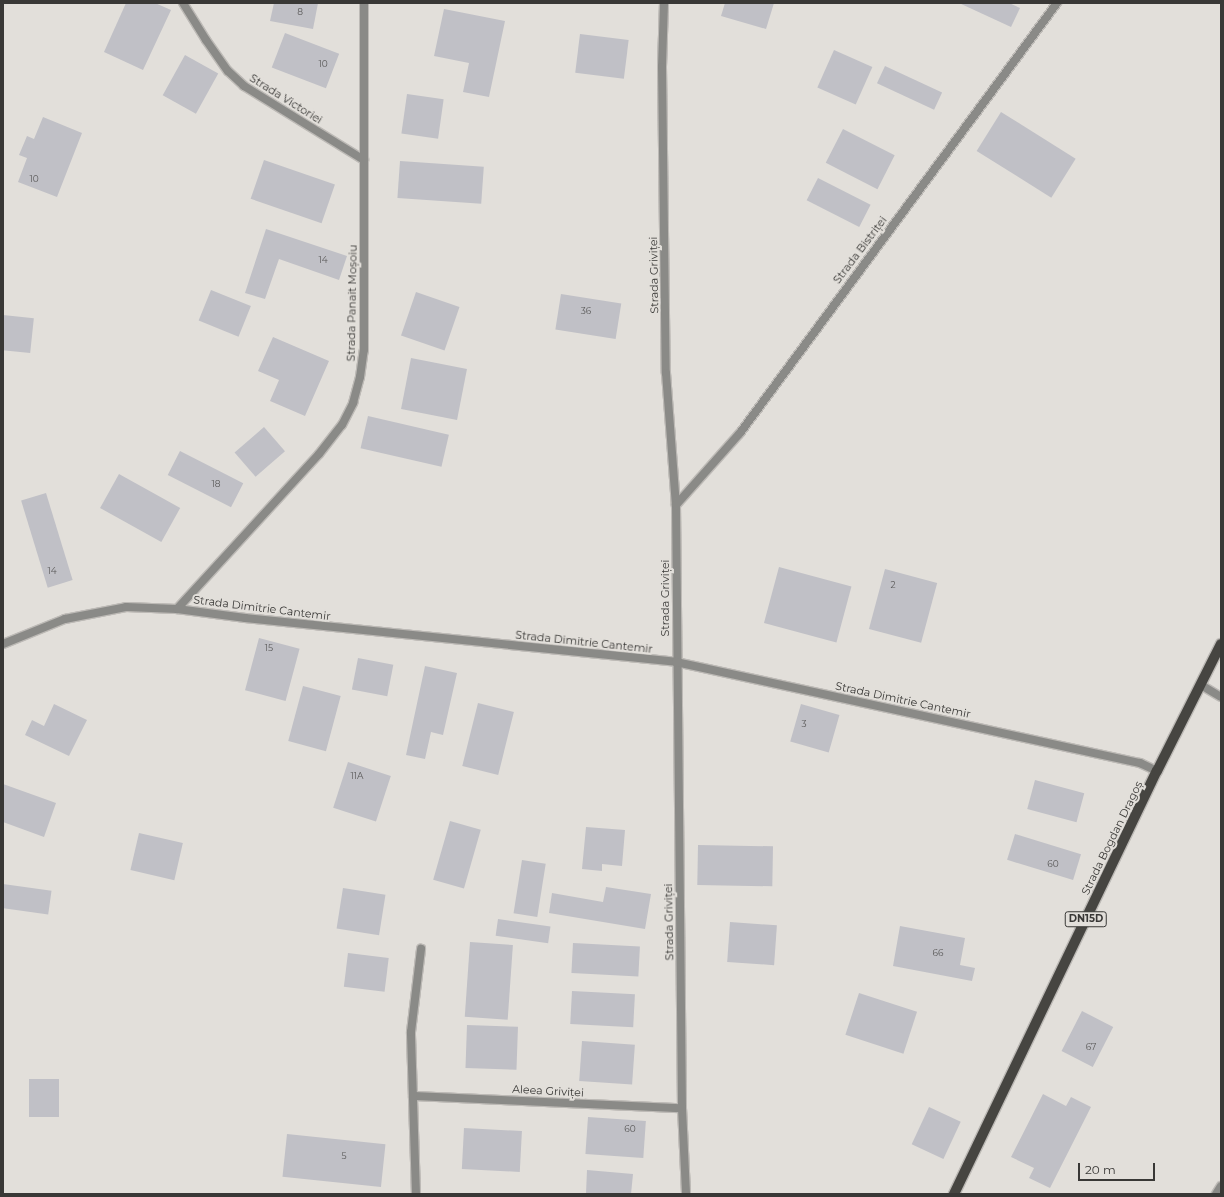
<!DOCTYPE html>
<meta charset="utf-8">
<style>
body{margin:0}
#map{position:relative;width:1224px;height:1197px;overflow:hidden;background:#e2dfda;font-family:Montserrat,sans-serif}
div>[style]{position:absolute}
.building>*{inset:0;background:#c0c0c6;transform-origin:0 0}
.roads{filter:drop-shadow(1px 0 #bdbab6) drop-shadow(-1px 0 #bdbab6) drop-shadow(0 1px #bdbab6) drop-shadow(0 -1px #bdbab6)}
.minor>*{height:8px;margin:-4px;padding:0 4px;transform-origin:4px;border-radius:4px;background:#8a8a87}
.primary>*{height:10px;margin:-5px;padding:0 5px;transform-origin:5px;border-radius:5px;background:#464541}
span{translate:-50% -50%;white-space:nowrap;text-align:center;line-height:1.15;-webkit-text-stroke:4px #e2dfda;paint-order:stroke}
.number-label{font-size:9px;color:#5b5a5a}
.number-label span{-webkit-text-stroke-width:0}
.shield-label span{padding:1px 3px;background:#e2dfda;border:1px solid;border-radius:3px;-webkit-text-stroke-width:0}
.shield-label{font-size:10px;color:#393836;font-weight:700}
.street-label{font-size:11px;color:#393836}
.frame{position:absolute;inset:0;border:4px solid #393836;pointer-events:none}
.scale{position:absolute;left:1078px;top:1163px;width:77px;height:18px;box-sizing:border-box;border:2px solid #393836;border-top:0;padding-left:5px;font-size:12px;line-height:14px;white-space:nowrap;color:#393836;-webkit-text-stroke:3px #e2dfda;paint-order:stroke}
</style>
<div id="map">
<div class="building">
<div style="clip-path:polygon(126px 3px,155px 3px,171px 10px,143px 70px,104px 52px)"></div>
<div style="clip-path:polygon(274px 3px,318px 3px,313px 29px,270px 21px)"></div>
<div style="clip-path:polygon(725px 3px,774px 3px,766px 29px,721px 16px)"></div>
<div style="clip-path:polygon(959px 3px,1009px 3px,1020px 8px,1011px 27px)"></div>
<div style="clip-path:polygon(444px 9px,505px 21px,489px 97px,463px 92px,469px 63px,434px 56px)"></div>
<div style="left:285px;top:33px;width:58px;height:37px;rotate:21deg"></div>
<div style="left:580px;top:34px;width:49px;height:39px;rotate:7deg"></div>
<div style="left:834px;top:50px;width:42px;height:41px;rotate:24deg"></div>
<div style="left:185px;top:55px;width:38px;height:46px;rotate:29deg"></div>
<div style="left:885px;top:66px;width:63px;height:19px;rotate:25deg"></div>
<div style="left:407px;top:94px;width:37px;height:40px;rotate:8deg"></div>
<div style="left:1001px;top:112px;width:88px;height:46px;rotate:32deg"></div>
<div style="clip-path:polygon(43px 117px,82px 133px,57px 197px,18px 182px,27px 158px,19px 155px,27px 136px,34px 139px)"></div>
<div style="left:843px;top:129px;width:58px;height:38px;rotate:27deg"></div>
<div style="left:264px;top:160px;width:75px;height:41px;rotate:19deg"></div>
<div style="left:400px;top:161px;width:84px;height:37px;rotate:4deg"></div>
<div style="left:818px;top:178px;width:59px;height:25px;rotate:27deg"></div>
<div style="clip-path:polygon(266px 229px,347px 256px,339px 280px,279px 259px,265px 299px,245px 293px)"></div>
<div style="left:211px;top:290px;width:43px;height:33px;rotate:22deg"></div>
<div style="left:416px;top:292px;width:46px;height:46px;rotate:19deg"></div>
<div style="left:561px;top:294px;width:61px;height:36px;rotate:9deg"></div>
<div style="left:3px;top:315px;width:31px;height:35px;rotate:6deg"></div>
<div style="clip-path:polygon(273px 337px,329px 361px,305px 416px,270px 401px,279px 380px,258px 371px)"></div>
<div style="left:411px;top:358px;width:57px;height:52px;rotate:11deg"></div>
<div style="left:368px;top:416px;width:83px;height:33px;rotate:13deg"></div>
<div style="left:264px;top:427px;width:32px;height:39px;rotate:49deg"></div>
<div style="left:180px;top:451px;width:71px;height:27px;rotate:27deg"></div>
<div style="left:119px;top:474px;width:70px;height:39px;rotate:29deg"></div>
<div style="left:46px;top:493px;width:91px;height:26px;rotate:73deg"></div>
<div style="left:779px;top:567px;width:75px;height:58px;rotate:15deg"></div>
<div style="left:885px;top:569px;width:54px;height:62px;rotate:15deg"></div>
<div style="left:259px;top:638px;width:42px;height:54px;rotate:15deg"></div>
<div style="left:358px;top:658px;width:36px;height:32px;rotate:11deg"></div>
<div style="clip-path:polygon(425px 666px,457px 673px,443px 735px,431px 732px,425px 759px,406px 755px)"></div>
<div style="left:303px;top:686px;width:39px;height:57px;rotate:15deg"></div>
<div style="left:478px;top:703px;width:37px;height:65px;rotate:14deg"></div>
<div style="clip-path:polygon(54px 704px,87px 720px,69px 756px,25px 735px,32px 720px,44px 726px)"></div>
<div style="left:801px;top:704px;width:40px;height:39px;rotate:16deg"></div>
<div style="left:348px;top:762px;width:45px;height:48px;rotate:18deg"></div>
<div style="left:1035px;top:780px;width:51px;height:30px;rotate:15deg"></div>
<div style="clip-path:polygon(3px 784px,56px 803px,44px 837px,3px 822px)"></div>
<div style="left:450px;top:821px;width:32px;height:61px;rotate:16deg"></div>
<div style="clip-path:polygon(586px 827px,625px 830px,622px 866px,602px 864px,602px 871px,582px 869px)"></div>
<div style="left:139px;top:833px;width:45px;height:38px;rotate:13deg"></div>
<div style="left:1015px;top:834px;width:69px;height:27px;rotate:17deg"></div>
<div style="left:698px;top:845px;width:75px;height:40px;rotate:1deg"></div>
<div style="left:522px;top:860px;width:24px;height:54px;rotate:9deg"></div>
<div style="left:3px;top:884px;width:49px;height:24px;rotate:8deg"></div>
<div style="clip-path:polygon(606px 887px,651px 894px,645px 929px,549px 913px,552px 893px,603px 902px)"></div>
<div style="left:343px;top:888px;width:43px;height:41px;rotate:9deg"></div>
<div style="left:498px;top:919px;width:53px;height:17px;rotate:8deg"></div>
<div style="left:730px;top:922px;width:47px;height:40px;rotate:4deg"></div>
<div style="clip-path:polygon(900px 926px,965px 938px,960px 965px,975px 968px,972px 981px,893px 966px)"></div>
<div style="left:470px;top:942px;width:43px;height:75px;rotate:4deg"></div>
<div style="left:573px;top:943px;width:67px;height:30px;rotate:3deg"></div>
<div style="left:348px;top:953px;width:41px;height:34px;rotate:7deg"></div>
<div style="left:572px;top:991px;width:63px;height:33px;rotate:3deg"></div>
<div style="left:859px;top:993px;width:61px;height:44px;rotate:18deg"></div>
<div style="left:1082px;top:1011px;width:35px;height:45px;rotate:27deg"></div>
<div style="left:467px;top:1025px;width:51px;height:43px;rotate:2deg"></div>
<div style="left:582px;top:1041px;width:53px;height:40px;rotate:4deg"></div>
<div style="left:29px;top:1079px;width:30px;height:38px"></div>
<div style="clip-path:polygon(1043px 1094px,1066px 1106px,1071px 1097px,1091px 1107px,1050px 1188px,1029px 1178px,1034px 1168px,1011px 1157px)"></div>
<div style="left:929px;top:1107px;width:35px;height:41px;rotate:25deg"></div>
<div style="left:588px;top:1117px;width:58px;height:37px;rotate:4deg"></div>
<div style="left:464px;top:1128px;width:58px;height:41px;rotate:3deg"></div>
<div style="left:287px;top:1134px;width:99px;height:43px;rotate:6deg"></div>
<div style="clip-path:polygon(587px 1170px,633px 1174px,631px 1194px,586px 1194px)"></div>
</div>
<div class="roads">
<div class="minor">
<div style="left:183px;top:3px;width:44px;rotate:58.1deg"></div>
<div style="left:206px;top:40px;width:38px;rotate:55deg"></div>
<div style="left:228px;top:71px;width:22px;rotate:43deg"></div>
<div style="left:244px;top:86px;width:141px;rotate:31.7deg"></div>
<div style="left:664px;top:3px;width:64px;rotate:91.8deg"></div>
<div style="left:662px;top:67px;width:306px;rotate:89.3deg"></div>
<div style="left:666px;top:373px;width:132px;rotate:85.7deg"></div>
<div style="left:676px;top:505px;width:603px;rotate:89.43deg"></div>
<div style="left:682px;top:1108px;width:86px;rotate:87.3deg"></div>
<div style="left:676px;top:505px;width:96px;rotate:-48.4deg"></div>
<div style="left:740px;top:433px;width:534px;rotate:-53.6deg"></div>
<div style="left:177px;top:609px;width:210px;rotate:-47.5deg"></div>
<div style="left:319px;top:454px;width:37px;rotate:-52deg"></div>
<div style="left:342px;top:425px;width:25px;rotate:-63deg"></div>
<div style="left:353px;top:403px;width:27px;rotate:-75deg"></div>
<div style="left:360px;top:377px;width:27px;rotate:-82deg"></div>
<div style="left:364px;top:350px;width:347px;rotate:-90deg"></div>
<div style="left:3px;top:644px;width:67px;rotate:-22deg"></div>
<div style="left:65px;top:619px;width:62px;rotate:-11.1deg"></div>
<div style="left:126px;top:607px;width:51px;rotate:2.2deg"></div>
<div style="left:177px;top:609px;width:69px;rotate:7.5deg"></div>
<div style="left:245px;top:618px;width:433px;rotate:5.8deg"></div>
<div style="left:676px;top:662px;width:475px;rotate:12.3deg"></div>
<div style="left:1140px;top:763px;width:19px;rotate:25deg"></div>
<div style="left:1201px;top:685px;width:23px;rotate:31deg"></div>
<div style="left:413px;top:1096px;width:269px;rotate:2.6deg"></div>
<div style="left:416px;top:1194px;width:162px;rotate:-91.8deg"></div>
<div style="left:411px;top:1032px;width:84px;rotate:-83.1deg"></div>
<div style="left:1216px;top:1194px;width:9px;rotate:-58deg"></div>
</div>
<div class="primary">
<div style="left:954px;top:1194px;width:469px;rotate:-64.4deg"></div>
<div style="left:1157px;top:771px;width:142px;rotate:-63.3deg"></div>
</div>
</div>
<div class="number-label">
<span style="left:300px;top:12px">8</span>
<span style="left:323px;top:64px">10</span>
<span style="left:34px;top:179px">10</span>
<span style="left:323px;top:260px">14</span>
<span style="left:586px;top:311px">36</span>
<span style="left:216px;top:484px">18</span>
<span style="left:52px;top:571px">14</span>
<span style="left:893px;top:585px">2</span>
<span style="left:269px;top:648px">15</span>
<span style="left:804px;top:724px">3</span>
<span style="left:357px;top:776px">11A</span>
<span style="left:1053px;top:864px">60</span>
<span style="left:938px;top:953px">66</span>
<span style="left:1091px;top:1047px">67</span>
<span style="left:630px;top:1129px">60</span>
<span style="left:344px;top:1156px">5</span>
</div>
<div class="shield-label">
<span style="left:1086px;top:919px">DN15D</span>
</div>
<div class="street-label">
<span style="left:286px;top:99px;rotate:32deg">Strada Victoriei</span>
<span style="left:860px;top:250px;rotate:-53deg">Strada Bistriței</span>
<span style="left:654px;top:275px;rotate:-91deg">Strada Griviței</span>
<span style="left:352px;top:303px;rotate:-89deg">Strada Panait Moșoiu</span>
<span style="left:665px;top:598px;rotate:-90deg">Strada Griviței</span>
<span style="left:262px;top:608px;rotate:7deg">Strada Dimitrie Cantemir</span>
<span style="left:584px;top:642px;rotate:6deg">Strada Dimitrie Cantemir</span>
<span style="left:903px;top:700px;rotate:12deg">Strada Dimitrie Cantemir</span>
<span style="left:1112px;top:838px;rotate:-64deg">Strada Bogdan Dragoș</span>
<span style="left:669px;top:922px;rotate:-91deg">Strada Griviței</span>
<span style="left:548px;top:1091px;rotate:3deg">Aleea Griviței</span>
</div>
<div class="frame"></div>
<div class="scale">20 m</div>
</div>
